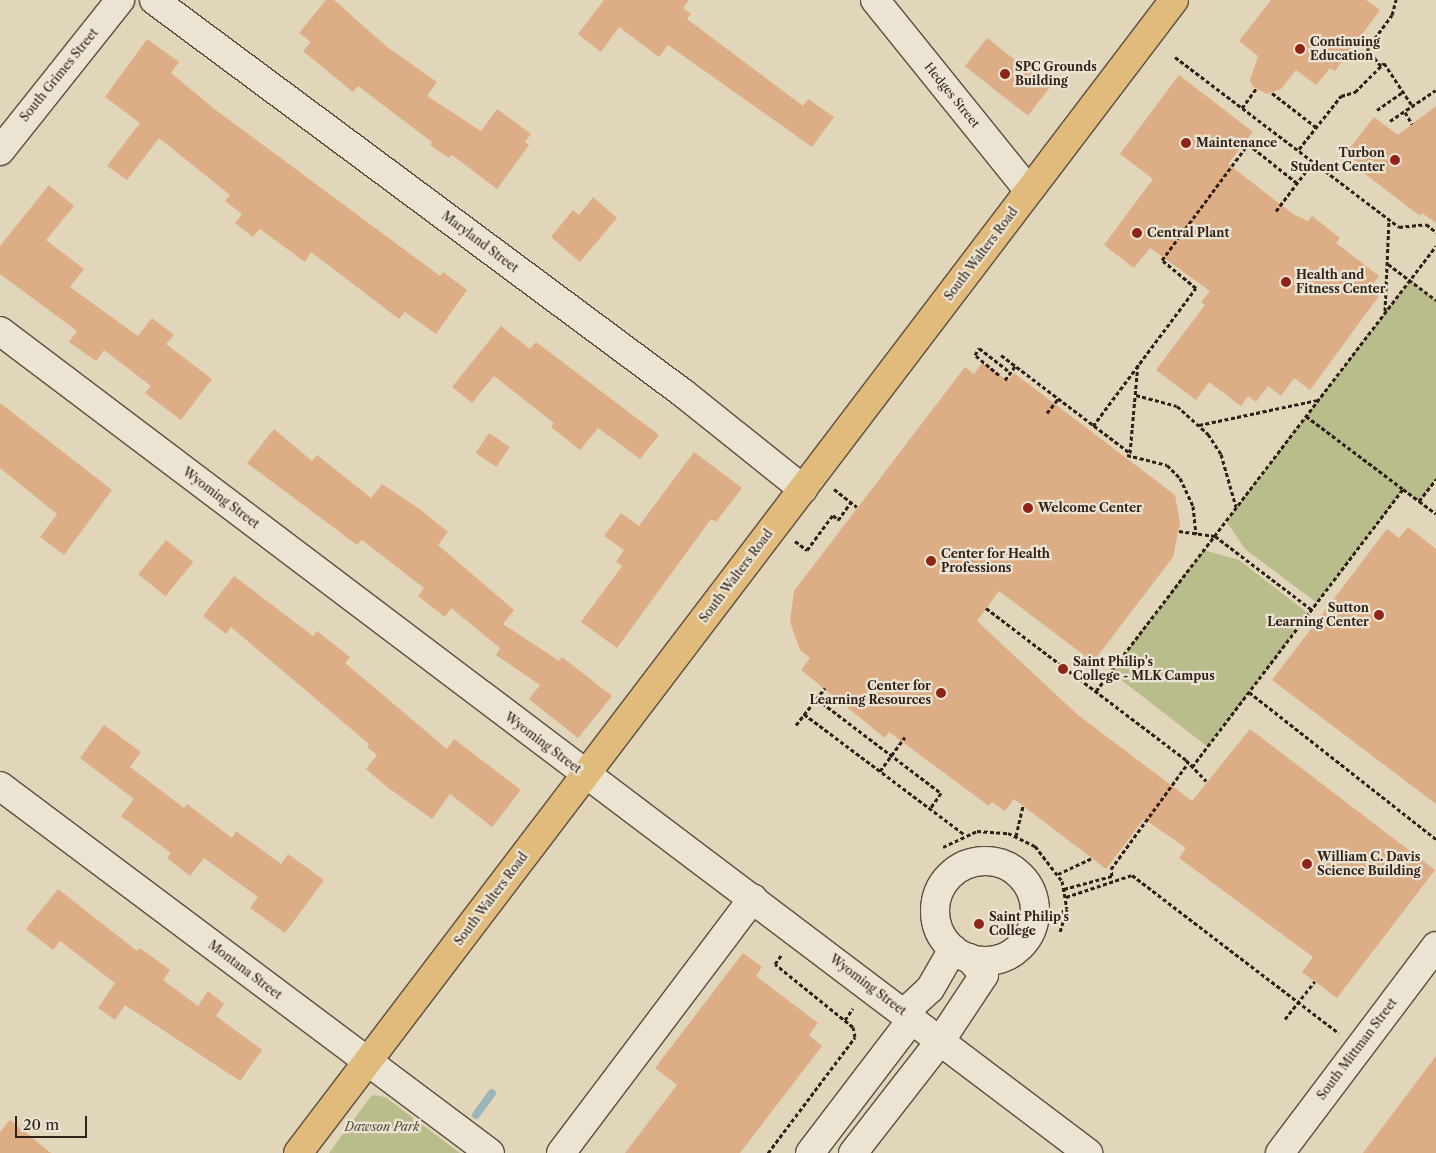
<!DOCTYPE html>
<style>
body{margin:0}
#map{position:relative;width:1436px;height:1153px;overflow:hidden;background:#e1d6b9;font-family:"Libre Caslon Text",serif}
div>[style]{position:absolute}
.green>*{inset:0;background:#b9bc8b}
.stream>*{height:8px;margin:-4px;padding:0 4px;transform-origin:4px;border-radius:4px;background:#9bb6bb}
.building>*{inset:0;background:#ddad86;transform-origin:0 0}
.path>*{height:3px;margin-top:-1.5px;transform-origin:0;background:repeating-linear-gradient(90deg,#302019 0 4px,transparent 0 6.5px)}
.roads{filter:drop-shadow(1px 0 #5c4e41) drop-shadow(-1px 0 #5c4e41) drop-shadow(0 1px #5c4e41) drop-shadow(0 -1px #5c4e41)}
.minor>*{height:28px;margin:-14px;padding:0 14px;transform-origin:14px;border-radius:14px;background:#ece4d2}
.minor>.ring{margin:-14px;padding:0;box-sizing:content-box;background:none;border:28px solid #ece4d2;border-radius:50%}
.major>*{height:28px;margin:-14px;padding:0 14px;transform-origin:14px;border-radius:14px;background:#e0bb7c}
.dots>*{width:14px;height:14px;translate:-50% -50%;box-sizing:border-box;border:2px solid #ece4d2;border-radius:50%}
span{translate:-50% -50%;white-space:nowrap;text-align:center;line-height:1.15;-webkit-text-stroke:4.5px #ece4d2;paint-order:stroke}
.poi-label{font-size:12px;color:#302019;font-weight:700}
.left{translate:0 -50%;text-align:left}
.right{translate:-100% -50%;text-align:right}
.street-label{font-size:12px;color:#302019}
.park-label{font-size:12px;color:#524736;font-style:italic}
.scale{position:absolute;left:15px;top:1116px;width:72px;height:22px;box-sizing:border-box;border:2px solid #302019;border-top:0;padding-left:6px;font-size:15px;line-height:18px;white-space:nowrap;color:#302019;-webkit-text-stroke:4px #ece4d2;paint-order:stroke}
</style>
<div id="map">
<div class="green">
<div style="clip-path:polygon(1410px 280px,1436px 300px,1436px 479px,1419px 501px,1403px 490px,1317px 603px,1245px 549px,1226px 521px)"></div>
<div style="clip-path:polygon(1203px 550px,1239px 560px,1309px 614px,1208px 747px,1111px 672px)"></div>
<div style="clip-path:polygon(372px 1095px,385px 1097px,460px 1153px,329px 1153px)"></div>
</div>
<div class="stream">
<div style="left:476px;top:1115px;width:27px;rotate:-54deg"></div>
</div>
<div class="building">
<div style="clip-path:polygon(326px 0,334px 0,387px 47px,437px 82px,427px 96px,481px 131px,497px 109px,531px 134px,525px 142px,529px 145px,497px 189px,452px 155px,449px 158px,430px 145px,432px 142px,358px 86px,353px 92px,303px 51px,311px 42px,299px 33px)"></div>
<div style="clip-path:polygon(604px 0,689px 0,683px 8px,691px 14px,687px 19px,803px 106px,808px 99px,834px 117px,812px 147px,668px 45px,659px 57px,619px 27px,601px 52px,578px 34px)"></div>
<div style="clip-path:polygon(1271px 0,1366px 0,1380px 10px,1335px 71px,1330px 68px,1316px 85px,1296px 70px,1281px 89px,1267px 94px,1253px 87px,1250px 80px,1258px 56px,1239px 41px)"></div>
<div style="left:987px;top:38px;width:80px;height:36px;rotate:38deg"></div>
<div style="clip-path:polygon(147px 39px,179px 62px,171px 73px,213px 108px,440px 276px,443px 272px,467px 290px,436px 334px,405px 312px,399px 319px,311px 252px,305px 262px,260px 229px,253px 237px,235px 223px,242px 214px,225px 201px,230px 195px,159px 138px,127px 180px,107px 166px,140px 123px,105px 97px)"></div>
<div style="clip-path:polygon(1179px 75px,1253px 132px,1228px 164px,1293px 214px,1308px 221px,1312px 216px,1340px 238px,1336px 243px,1379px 276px,1369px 289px,1379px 296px,1310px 390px,1294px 378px,1281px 396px,1268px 386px,1256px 402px,1248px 396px,1241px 406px,1209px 382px,1196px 400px,1156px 370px,1205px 305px,1201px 302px,1210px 291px,1150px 248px,1134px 268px,1104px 245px,1153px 179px,1120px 154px)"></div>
<div style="clip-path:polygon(1436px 106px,1436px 223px,1422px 213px,1420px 216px,1360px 170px,1362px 166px,1346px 153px,1374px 117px,1398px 135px)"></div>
<div style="clip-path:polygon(49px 185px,74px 206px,46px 240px,84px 269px,70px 287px,138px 336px,152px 318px,174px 335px,166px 344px,212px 379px,181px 420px,145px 393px,151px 386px,104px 350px,96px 361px,69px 342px,77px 331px,0 274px,0 246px)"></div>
<div style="clip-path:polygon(593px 197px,617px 218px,580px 262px,551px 237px,573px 210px,579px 215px)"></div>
<div style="clip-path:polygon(501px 326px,530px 349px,536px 342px,659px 435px,640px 459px,598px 428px,580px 450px,551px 427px,554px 423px,494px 376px,472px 403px,452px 387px)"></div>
<div style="clip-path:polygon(982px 363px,1008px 381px,1014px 373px,1175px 495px,1180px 523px,1173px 557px,1093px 662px,999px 591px,977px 621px,1078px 715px,1192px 801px,1250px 729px,1435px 870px,1337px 998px,1302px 972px,1313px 957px,1179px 858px,1186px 848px,1144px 819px,1106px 869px,1014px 799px,1005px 811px,992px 802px,989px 806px,889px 732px,885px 738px,801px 670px,810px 658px,800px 650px,790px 622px,794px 591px,965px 367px,974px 374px)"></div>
<div style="clip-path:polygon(0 403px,112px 490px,64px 555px,40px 537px,57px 514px,0 468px)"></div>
<div style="clip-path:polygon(274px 429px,312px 461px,317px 455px,371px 498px,382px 484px,421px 510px,448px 532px,438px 545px,514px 610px,503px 624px,559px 661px,562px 657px,612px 696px,578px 738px,529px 699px,540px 685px,496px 655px,500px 648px,451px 608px,445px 617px,418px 596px,424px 588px,362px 540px,357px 545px,247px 463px)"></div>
<div style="left:489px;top:433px;width:25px;height:24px;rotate:34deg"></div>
<div style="clip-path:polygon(694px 452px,742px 488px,716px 522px,711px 519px,617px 648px,581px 622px,622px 566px,616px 562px,624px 550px,604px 536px,621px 513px,639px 526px)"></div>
<div style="clip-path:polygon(1408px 527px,1436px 549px,1436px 804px,1272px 680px,1387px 529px,1399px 538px)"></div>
<div style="left:166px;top:540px;width:35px;height:44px;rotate:39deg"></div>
<div style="clip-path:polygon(234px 576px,313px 636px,317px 631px,350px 657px,345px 663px,447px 749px,454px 739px,521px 790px,492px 827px,450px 794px,432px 819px,387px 787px,366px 769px,377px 755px,367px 747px,369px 744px,231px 627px,226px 634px,203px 616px)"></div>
<div style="clip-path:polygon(104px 725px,141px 752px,130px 767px,184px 808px,187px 804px,232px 838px,236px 831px,281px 864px,288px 854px,324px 880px,285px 933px,250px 908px,258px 897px,204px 858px,190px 876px,167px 858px,171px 853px,121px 816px,134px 799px,80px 758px)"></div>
<div style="clip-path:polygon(58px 889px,137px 951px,140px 948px,170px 970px,163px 980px,198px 1006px,208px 991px,224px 1004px,216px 1016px,262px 1050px,240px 1081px,125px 1005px,115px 1020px,98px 1008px,115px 983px,60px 941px,53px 950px,26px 929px)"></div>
<div style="clip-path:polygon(743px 953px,762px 967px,756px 976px,818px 1023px,809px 1035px,822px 1046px,740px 1153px,625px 1153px,677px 1085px,655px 1068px)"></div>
<div style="clip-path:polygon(1436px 1056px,1436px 1153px,1363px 1153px)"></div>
<div style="clip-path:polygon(10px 1120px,51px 1153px,0 1153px,0 1132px)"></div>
</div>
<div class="path">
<div style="left:1175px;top:57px;width:281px;rotate:37.2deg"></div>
<div style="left:1399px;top:227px;width:27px;rotate:-6deg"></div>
<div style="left:1426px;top:224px;width:13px;rotate:39deg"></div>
<div style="left:1381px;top:66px;width:22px;rotate:-129deg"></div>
<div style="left:1367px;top:49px;width:42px;rotate:-53.7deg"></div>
<div style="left:1392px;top:15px;width:16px;rotate:-75deg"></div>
<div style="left:1272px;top:93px;width:56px;rotate:37.7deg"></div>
<div style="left:1242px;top:108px;width:24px;rotate:-54deg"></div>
<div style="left:1377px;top:110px;width:32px;rotate:-35deg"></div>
<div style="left:1405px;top:112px;width:14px;rotate:60deg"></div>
<div style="left:1390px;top:121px;width:55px;rotate:-34deg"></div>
<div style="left:1299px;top:149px;width:68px;rotate:-51.6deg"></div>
<div style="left:1341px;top:96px;width:15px;rotate:-16deg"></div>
<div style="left:1355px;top:92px;width:41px;rotate:-45deg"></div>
<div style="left:1384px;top:63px;width:53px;rotate:56.6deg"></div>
<div style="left:1276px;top:211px;width:61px;rotate:-52.9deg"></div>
<div style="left:1388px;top:264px;width:60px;rotate:36.9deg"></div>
<div style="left:1385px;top:311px;width:91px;rotate:-87.5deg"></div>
<div style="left:1001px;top:355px;width:162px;rotate:37.2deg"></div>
<div style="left:999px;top:375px;width:31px;rotate:-140deg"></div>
<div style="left:975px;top:355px;width:8px;rotate:-60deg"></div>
<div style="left:979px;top:348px;width:39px;rotate:38deg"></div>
<div style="left:1005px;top:380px;width:17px;rotate:-54deg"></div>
<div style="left:1136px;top:395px;width:42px;rotate:15deg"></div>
<div style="left:1177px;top:406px;width:42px;rotate:42.1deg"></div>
<div style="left:1208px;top:434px;width:24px;rotate:57deg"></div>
<div style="left:1221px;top:454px;width:55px;rotate:74.2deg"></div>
<div style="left:1047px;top:413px;width:18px;rotate:-52deg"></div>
<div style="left:1306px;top:416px;width:121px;rotate:37deg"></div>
<div style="left:1199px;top:425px;width:122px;rotate:-11.9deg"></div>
<div style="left:1093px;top:426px;width:172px;rotate:-53.3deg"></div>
<div style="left:1196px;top:288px;width:44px;rotate:-140.5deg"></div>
<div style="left:1162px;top:260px;width:144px;rotate:-53.4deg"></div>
<div style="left:1248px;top:144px;width:63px;rotate:38.5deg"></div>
<div style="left:1130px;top:453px;width:89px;rotate:-84.9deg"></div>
<div style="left:1127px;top:455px;width:41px;rotate:14deg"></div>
<div style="left:1167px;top:465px;width:18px;rotate:45deg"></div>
<div style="left:1180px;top:478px;width:31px;rotate:65deg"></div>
<div style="left:1193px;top:506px;width:28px;rotate:84deg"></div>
<div style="left:834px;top:489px;width:29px;rotate:38deg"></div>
<div style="left:1419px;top:501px;width:21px;rotate:37deg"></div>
<div style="left:1179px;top:531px;width:36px;rotate:8deg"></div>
<div style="left:1215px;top:536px;width:122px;rotate:37.3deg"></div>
<div style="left:795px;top:541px;width:15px;rotate:37deg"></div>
<div style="left:807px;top:550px;width:44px;rotate:-53.4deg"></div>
<div style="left:833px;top:515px;width:7px;rotate:45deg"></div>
<div style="left:838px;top:520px;width:22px;rotate:-54deg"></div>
<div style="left:986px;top:608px;width:251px;rotate:37.2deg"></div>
<div style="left:1186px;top:760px;width:29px;rotate:46deg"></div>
<div style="left:1096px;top:691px;width:560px;rotate:-52.62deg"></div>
<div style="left:1249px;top:692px;width:238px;rotate:38.2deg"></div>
<div style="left:817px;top:699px;width:156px;rotate:37.2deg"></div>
<div style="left:941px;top:793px;width:19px;rotate:125deg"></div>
<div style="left:804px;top:714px;width:200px;rotate:36.9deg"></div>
<div style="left:796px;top:725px;width:47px;rotate:-51.9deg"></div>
<div style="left:1192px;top:767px;width:349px;rotate:-52.8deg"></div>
<div style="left:1403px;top:489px;width:20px;rotate:37deg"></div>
<div style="left:1419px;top:501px;width:28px;rotate:-52deg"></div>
<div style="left:880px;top:771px;width:42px;rotate:-53.7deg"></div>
<div style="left:1016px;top:836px;width:31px;rotate:-77deg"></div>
<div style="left:943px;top:847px;width:38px;rotate:-25deg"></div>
<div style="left:977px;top:831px;width:31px;rotate:4deg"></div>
<div style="left:1008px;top:833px;width:30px;rotate:26deg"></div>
<div style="left:1035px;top:846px;width:44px;rotate:52.4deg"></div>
<div style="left:1062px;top:881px;width:28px;rotate:80deg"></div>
<div style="left:1067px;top:909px;width:24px;rotate:107deg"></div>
<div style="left:1058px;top:874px;width:38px;rotate:-25deg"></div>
<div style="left:1064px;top:889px;width:50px;rotate:-15.2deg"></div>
<div style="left:1112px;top:876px;width:7px;rotate:-98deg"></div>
<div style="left:1111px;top:869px;width:131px;rotate:-54deg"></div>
<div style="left:1066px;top:897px;width:70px;rotate:-18.4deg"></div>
<div style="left:1132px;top:875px;width:260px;rotate:37.4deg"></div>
<div style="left:1285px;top:1019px;width:48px;rotate:-51.7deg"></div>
<div style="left:845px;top:1020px;width:14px;rotate:-56deg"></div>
<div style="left:768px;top:1153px;width:145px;rotate:-53.1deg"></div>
<div style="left:855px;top:1037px;width:10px;rotate:-101deg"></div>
<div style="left:853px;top:1027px;width:100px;rotate:-141.1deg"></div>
<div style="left:775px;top:964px;width:12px;rotate:-55deg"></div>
</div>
<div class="roads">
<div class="minor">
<div style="left:154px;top:0;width:659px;rotate:36.61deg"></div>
<div style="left:683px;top:393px;width:154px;rotate:38.7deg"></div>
<div style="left:875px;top:0;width:245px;rotate:51.1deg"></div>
<div style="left:0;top:151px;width:193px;rotate:-51.5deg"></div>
<div style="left:0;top:331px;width:1364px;rotate:37.07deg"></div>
<div style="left:0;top:786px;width:612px;rotate:36.83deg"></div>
<div class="ring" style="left:935px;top:861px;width:72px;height:72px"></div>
<div style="left:904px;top:1013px;width:35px;rotate:-43deg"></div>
<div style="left:930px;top:989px;width:46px;rotate:-60.1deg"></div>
<div style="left:561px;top:1153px;width:319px;rotate:-53deg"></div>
<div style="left:810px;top:1153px;width:168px;rotate:-52.7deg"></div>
<div style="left:853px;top:1153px;width:143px;rotate:-52.1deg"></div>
<div style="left:941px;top:1040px;width:78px;rotate:-56.5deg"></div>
<div style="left:984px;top:975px;width:23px;rotate:-131deg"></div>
<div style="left:1280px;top:1153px;width:259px;rotate:-53deg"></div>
</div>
<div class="major">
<div style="left:298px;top:1153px;width:1448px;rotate:-52.77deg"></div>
</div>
</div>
<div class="dots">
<div style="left:1300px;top:49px;background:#8f2418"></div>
<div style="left:1005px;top:74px;background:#8f2418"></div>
<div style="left:1186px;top:143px;background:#8f2418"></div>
<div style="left:1395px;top:160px;background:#8f2418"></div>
<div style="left:1137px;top:233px;background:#8f2418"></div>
<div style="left:1286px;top:282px;background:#8f2418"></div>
<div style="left:1028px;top:508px;background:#8f2418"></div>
<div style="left:931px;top:561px;background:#8f2418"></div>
<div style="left:1379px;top:615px;background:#8f2418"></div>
<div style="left:1063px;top:669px;background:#8f2418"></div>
<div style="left:941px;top:693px;background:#8f2418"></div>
<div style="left:1307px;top:864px;background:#8f2418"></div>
<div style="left:979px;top:924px;background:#8f2418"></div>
</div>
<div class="poi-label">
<span class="left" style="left:1310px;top:49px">Continuing<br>Education</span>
<span class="left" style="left:1015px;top:74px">SPC Grounds<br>Building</span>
<span class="left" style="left:1196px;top:143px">Maintenance</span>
<span class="right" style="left:1385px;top:160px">Turbon<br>Student Center</span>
<span class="left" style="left:1147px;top:233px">Central Plant</span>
<span class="left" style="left:1296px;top:282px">Health and<br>Fitness Center</span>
<span class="left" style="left:1038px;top:508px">Welcome Center</span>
<span class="left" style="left:941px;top:561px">Center for Health<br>Professions</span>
<span class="right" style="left:1369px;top:615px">Sutton<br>Learning Center</span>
<span class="left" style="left:1073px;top:669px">Saint Philip's<br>College - MLK Campus</span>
<span class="right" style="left:931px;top:693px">Center for<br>Learning Resources</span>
<span class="left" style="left:1317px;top:864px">William C. Davis<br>Science Building</span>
<span class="left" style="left:989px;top:924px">Saint Philip's<br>College</span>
</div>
<div class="street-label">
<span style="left:59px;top:75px;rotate:-51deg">South Grimes Street</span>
<span style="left:952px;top:95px;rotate:51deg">Hedges Street</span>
<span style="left:480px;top:242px;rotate:37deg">Maryland Street</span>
<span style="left:981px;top:254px;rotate:-53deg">South Walters Road</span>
<span style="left:221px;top:498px;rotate:37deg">Wyoming Street</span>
<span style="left:736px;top:576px;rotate:-53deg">South Walters Road</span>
<span style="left:543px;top:743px;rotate:37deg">Wyoming Street</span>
<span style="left:491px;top:899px;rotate:-53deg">South Walters Road</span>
<span style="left:245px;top:970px;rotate:37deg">Montana Street</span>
<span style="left:868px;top:985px;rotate:37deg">Wyoming Street</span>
<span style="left:1357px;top:1049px;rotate:-53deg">South Mittman Street</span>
</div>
<div class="park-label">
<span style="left:382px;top:1127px">Dawson Park</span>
</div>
<div class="scale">20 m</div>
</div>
